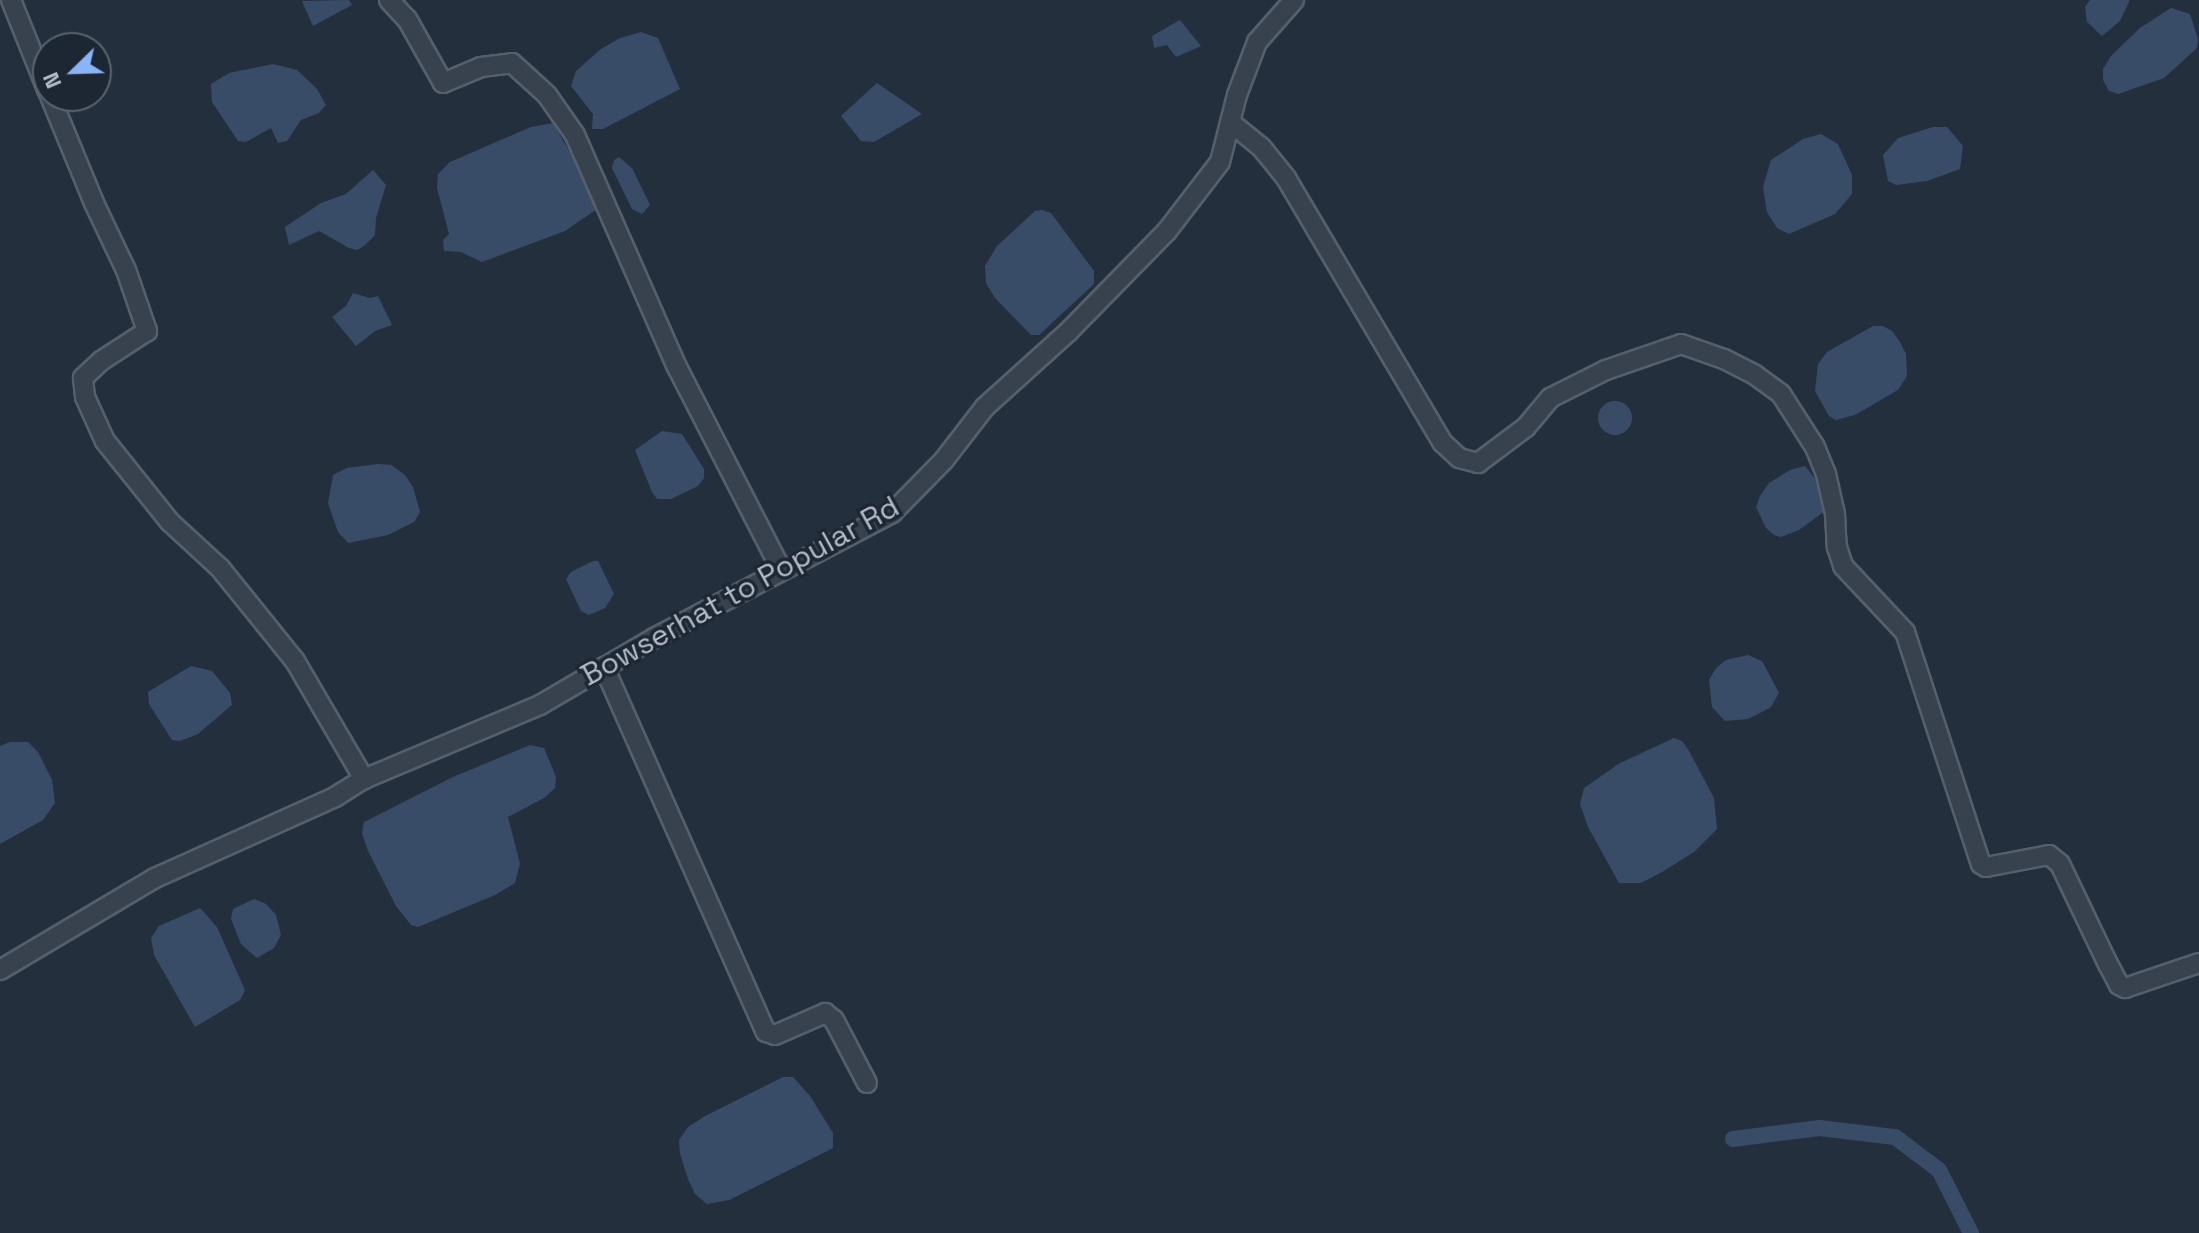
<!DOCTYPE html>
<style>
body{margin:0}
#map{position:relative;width:2199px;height:1233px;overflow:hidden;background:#242f3e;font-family:"Space Grotesk",sans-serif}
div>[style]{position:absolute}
.water>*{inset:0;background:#394c67}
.round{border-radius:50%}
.canal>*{height:16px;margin:-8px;padding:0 8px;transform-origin:8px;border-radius:8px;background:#394c67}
.roads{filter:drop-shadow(2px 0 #565f6c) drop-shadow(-2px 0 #565f6c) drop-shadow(0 2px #565f6c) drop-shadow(0 -2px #565f6c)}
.street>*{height:18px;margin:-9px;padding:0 9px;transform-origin:9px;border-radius:9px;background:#38414e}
span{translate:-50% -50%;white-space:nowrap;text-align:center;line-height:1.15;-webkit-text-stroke:7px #1d2633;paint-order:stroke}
.street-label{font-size:30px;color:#b4bcc9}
.north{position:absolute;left:32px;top:32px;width:80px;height:80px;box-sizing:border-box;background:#1d2633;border:2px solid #59626f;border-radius:50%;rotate:247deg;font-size:22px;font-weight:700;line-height:32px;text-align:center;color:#b4bcc9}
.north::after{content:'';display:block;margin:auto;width:28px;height:36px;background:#8ab4f8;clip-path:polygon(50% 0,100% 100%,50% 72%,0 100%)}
</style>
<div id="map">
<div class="water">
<div style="clip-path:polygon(349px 0,352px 5px,313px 26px,302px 1px)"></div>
<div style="clip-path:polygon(2090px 0,2129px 0,2129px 2px,2120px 21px,2102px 36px,2087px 22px,2085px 7px)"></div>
<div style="clip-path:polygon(2171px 8px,2190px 14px,2198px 39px,2197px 48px,2164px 78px,2118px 94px,2109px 91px,2103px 80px,2103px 69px,2111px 56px,2140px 28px)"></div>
<div style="clip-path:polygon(1180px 20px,1201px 46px,1176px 57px,1167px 45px,1154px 48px,1152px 36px)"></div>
<div style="clip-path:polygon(641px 32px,658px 38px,680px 89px,603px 129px,592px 129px,593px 114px,571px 86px,576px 71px,601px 49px,620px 38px)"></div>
<div style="clip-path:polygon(273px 64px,297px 70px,317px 89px,326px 105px,319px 113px,301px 120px,287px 141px,278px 143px,271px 128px,246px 142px,238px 141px,212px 102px,211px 84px,229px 73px)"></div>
<div style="clip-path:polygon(877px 83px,922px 114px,874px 142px,861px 141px,841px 116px)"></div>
<div style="clip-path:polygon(553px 123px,595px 196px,597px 209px,565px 231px,482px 262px,461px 252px,444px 251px,443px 240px,449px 234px,437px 188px,438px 174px,450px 162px,531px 127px)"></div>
<div style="clip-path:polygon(1933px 127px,1947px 127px,1963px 146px,1960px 169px,1927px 181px,1896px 185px,1888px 181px,1883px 155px,1898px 138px)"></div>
<div style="clip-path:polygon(1821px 134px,1838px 144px,1852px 175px,1852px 194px,1835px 214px,1789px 234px,1777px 228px,1767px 212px,1763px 187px,1771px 160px,1803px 139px)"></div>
<div style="clip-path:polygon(619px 157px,632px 168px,650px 205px,642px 214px,632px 209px,612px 168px,614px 160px)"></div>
<div style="clip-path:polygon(373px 170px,386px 185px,376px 218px,375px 235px,364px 246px,357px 250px,349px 248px,319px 231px,289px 245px,285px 227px,321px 203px,346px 194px)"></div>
<div style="clip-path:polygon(1042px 210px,1051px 213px,1094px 271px,1094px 284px,1039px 335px,1031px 335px,995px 298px,986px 283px,985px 266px,997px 246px,1035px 211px)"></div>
<div style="clip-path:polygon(353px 293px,370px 298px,378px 296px,392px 325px,375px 331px,356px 346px,332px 317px,346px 306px)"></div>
<div style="clip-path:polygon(1873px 326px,1883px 326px,1892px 331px,1900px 342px,1906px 354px,1907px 376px,1898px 390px,1855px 415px,1836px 420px,1829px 416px,1815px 391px,1818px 364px,1827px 352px)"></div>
<div class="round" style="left:1598px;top:401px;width:34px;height:34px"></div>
<div style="clip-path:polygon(662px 431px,682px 434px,704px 469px,704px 478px,698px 486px,671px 499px,657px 499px,652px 492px,635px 450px)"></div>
<div style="clip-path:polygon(378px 464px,391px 465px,405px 475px,413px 487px,420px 512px,414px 522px,388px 535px,348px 543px,338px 532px,328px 503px,333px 475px,347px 468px)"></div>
<div style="clip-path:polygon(1805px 466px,1825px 491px,1825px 511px,1799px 530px,1781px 537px,1774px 535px,1766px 528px,1756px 507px,1760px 496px,1769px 483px,1790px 470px)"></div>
<div style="clip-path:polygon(593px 561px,598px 561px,614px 594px,605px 608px,589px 615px,581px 611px,566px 579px,571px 572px)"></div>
<div style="clip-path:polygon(1748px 655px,1762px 661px,1779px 693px,1771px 707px,1758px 714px,1748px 719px,1725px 721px,1712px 707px,1709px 680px,1716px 668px,1726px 660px)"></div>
<div style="clip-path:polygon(191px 666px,212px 671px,230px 693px,232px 705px,198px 734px,180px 741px,172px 740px,149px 704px,148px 692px)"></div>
<div style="clip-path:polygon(1674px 738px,1682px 741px,1689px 751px,1714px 798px,1717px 829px,1694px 852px,1662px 872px,1641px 883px,1619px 883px,1588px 827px,1580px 804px,1584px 788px,1620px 763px)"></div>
<div style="clip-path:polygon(10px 742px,28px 742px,38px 752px,52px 780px,55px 803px,43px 820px,0 844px,0 746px)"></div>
<div style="clip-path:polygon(530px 745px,544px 748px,556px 777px,555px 788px,544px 798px,508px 817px,520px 864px,515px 883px,495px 895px,418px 927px,411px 925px,396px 906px,368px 851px,362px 833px,364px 822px,453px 777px)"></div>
<div style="clip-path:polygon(254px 899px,266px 904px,276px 915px,281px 935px,274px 948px,257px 958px,241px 944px,231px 919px,233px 909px)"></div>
<div style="clip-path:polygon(200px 908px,217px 927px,245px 990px,240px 1000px,195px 1027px,154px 955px,151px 938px,159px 926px)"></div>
<div style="clip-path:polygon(783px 1077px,793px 1077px,810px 1096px,833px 1133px,833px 1148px,729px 1200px,707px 1204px,695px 1194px,688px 1179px,680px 1154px,679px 1140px,688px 1127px,705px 1116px)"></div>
</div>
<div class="canal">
<div style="left:1733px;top:1139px;width:87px;rotate:-7.3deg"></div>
<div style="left:1819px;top:1128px;width:77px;rotate:6.8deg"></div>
<div style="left:1895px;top:1137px;width:55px;rotate:36.9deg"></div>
<div style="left:1939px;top:1170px;width:71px;rotate:63.1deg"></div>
</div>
<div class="roads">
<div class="street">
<div style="left:11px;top:0;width:99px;rotate:68.1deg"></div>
<div style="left:389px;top:0;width:26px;rotate:47deg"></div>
<div style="left:407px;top:19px;width:73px;rotate:60.6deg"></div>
<div style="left:443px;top:83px;width:41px;rotate:-22.8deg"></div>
<div style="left:481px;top:67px;width:31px;rotate:-7deg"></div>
<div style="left:512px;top:63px;width:47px;rotate:42.4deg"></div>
<div style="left:547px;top:95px;width:49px;rotate:55deg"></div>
<div style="left:575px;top:135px;width:253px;rotate:66.3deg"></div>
<div style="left:677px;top:367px;width:229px;rotate:62.8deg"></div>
<div style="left:50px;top:96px;width:116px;rotate:67.6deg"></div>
<div style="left:94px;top:203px;width:74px;rotate:64.5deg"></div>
<div style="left:126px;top:270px;width:65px;rotate:71deg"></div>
<div style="left:147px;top:331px;width:55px;rotate:146.9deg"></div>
<div style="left:101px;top:361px;width:25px;rotate:137deg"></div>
<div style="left:83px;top:378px;width:19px;rotate:84deg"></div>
<div style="left:85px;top:397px;width:48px;rotate:65.6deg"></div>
<div style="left:105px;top:441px;width:104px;rotate:51.3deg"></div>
<div style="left:170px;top:522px;width:68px;rotate:42.6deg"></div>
<div style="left:220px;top:568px;width:119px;rotate:51.1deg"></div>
<div style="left:295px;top:661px;width:137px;rotate:59.7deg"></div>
<div style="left:1230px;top:122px;width:40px;rotate:39deg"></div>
<div style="left:1261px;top:147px;width:40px;rotate:51deg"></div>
<div style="left:1286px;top:178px;width:308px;rotate:59.4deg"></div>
<div style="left:1443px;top:443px;width:22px;rotate:43deg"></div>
<div style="left:1459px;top:458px;width:20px;rotate:15deg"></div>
<div style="left:1478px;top:463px;width:60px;rotate:-36.9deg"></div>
<div style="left:1526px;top:427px;width:38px;rotate:-50deg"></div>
<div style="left:1550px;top:398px;width:63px;rotate:-26.6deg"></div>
<div style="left:1606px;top:370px;width:79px;rotate:-19.1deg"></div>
<div style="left:1681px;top:344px;width:46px;rotate:19.2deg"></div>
<div style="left:1724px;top:359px;width:35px;rotate:27deg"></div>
<div style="left:1755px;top:375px;width:32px;rotate:36deg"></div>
<div style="left:1781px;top:394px;width:63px;rotate:57.3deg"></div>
<div style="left:1815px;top:447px;width:29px;rotate:68deg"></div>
<div style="left:1826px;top:474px;width:41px;rotate:77.3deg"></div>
<div style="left:1835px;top:514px;width:33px;rotate:87deg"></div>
<div style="left:1837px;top:547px;width:20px;rotate:72deg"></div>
<div style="left:1843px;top:566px;width:91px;rotate:46.8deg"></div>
<div style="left:1905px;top:632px;width:244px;rotate:71.9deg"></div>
<div style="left:1981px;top:864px;width:6px;rotate:31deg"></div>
<div style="left:1986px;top:867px;width:64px;rotate:-10.8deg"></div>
<div style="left:2049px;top:855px;width:14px;rotate:39deg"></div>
<div style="left:2060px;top:864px;width:111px;rotate:64.4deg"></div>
<div style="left:2108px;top:964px;width:24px;rotate:62deg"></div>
<div style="left:2119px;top:985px;width:7px;rotate:27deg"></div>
<div style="left:2125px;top:988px;width:78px;rotate:-18.7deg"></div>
<div style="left:604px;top:667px;width:399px;rotate:66.1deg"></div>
<div style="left:766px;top:1032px;width:9px;rotate:18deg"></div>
<div style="left:775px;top:1035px;width:55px;rotate:-23.7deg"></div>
<div style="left:825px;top:1013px;width:11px;rotate:38deg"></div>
<div style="left:834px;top:1020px;width:71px;rotate:62.4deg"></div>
<div style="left:0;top:970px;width:180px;rotate:-30.7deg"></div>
<div style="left:155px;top:878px;width:197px;rotate:-24.2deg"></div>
<div style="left:335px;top:797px;width:34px;rotate:-32deg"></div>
<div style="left:364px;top:779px;width:191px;rotate:-22.8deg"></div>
<div style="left:540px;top:705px;width:132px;rotate:-30.4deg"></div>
<div style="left:654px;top:638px;width:269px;rotate:-27.7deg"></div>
<div style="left:892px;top:513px;width:74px;rotate:-45.5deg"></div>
<div style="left:944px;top:460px;width:67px;rotate:-52.3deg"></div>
<div style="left:985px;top:407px;width:112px;rotate:-42.1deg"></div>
<div style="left:1068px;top:332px;width:141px;rotate:-45.6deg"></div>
<div style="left:1167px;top:231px;width:87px;rotate:-52.5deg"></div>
<div style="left:1220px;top:162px;width:69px;rotate:-75.8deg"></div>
<div style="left:1237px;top:95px;width:57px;rotate:-69.3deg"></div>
<div style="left:1257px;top:42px;width:56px;rotate:-48.6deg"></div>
</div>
</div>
<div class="street-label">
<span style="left:740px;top:591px;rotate:-29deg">Bowserhat to Popular Rd</span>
</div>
<div class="north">N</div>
</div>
